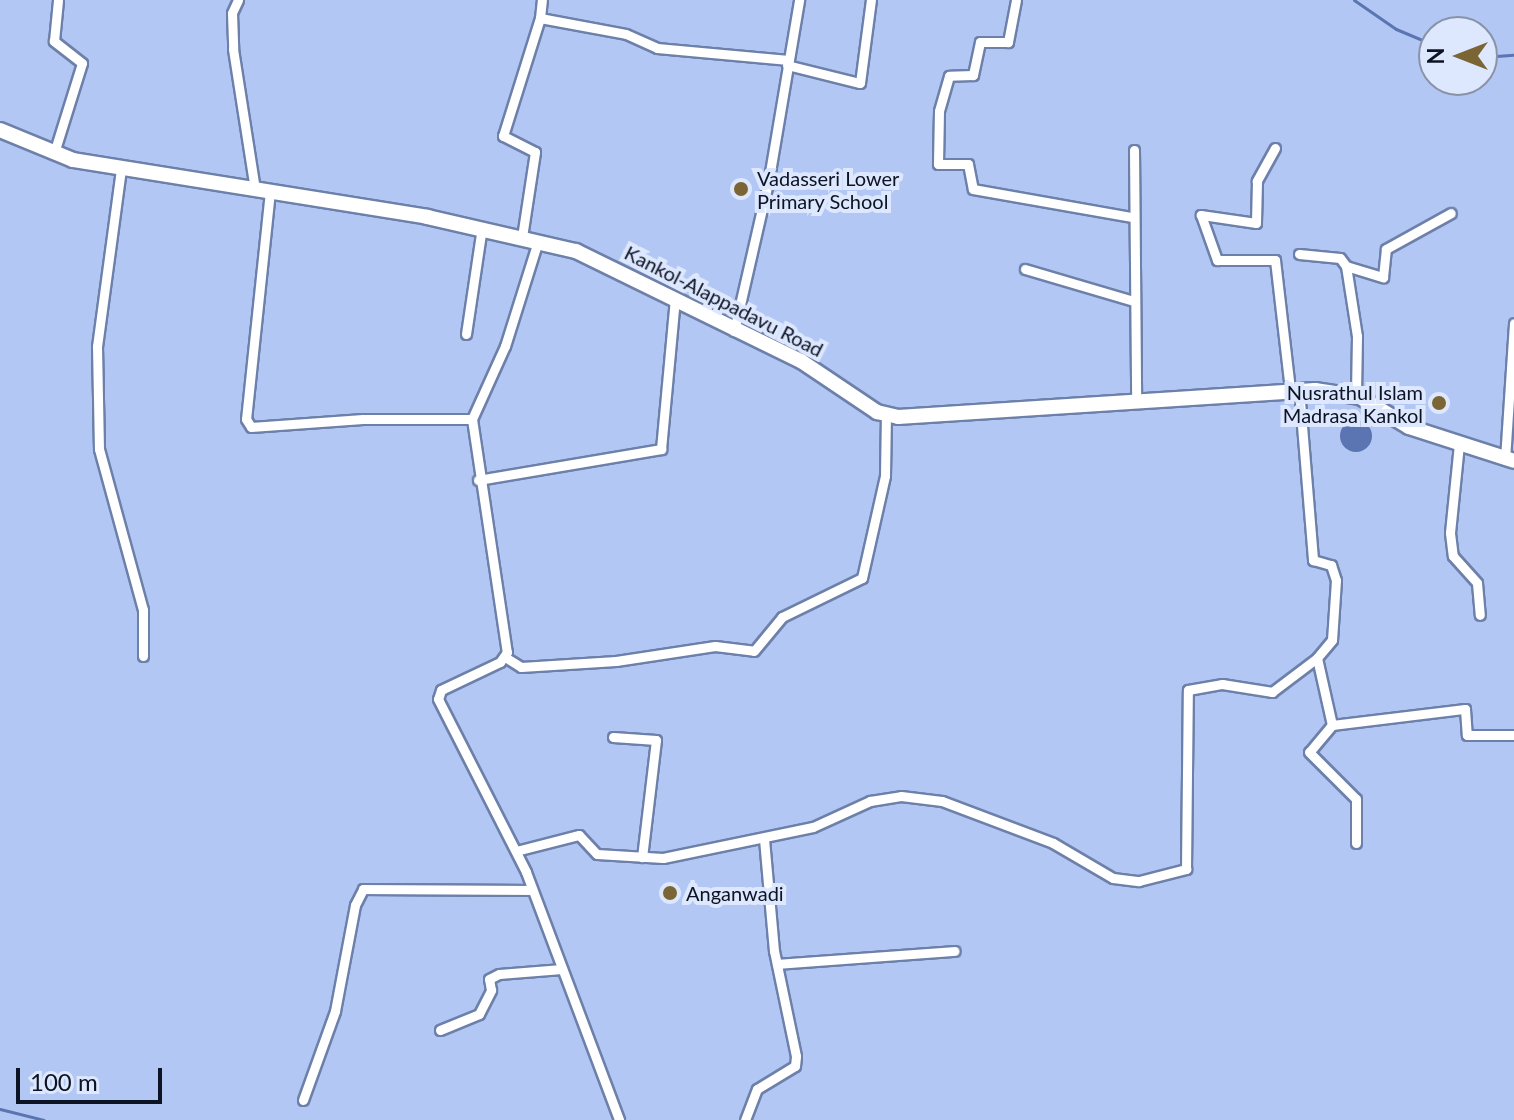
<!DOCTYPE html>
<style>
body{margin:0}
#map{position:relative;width:1514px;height:1120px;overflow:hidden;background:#b2c7f4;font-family:Lato,sans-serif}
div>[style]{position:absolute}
.water>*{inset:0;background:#5a75b1}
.round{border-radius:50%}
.stream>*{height:3px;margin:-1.5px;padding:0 1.5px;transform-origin:1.5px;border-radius:1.5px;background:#5a75b1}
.roads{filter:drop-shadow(2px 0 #6d80a9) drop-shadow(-2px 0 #6d80a9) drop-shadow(0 2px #6d80a9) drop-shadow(0 -2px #6d80a9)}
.minor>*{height:9px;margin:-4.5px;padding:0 4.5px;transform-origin:4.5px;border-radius:4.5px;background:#fff}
.secondary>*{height:14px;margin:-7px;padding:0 7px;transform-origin:7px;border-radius:7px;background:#fff}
.dots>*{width:22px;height:22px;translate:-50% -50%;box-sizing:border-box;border:4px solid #dde8ff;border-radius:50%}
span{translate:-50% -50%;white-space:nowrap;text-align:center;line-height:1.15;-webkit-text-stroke:8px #dde8ff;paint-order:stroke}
.poi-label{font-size:20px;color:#0c1323}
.left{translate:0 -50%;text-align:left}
.right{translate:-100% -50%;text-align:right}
.street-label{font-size:20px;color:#0c1323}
.north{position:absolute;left:1418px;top:16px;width:80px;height:80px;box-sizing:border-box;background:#dde8ff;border:2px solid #8993a7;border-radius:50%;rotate:270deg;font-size:22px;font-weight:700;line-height:32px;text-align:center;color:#0c1323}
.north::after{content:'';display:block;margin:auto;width:28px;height:36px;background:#7b6535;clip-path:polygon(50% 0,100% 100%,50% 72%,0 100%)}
.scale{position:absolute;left:16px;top:1068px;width:146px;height:36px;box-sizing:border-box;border:4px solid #0c1323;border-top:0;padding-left:10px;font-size:24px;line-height:28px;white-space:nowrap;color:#0c1323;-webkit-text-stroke:6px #dde8ff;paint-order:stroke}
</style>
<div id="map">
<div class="water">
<div class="round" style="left:1340px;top:420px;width:32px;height:32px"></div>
</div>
<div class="stream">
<div style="left:1354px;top:0;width:51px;rotate:34.6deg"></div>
<div style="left:1396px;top:29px;width:41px;rotate:22.8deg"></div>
<div style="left:1482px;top:57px;width:32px;rotate:-4deg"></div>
<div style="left:0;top:1109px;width:45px;rotate:14deg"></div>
</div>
<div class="roads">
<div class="minor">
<div style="left:238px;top:0;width:14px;rotate:115deg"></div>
<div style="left:232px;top:13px;width:36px;rotate:88deg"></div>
<div style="left:233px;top:49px;width:142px;rotate:81.1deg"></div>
<div style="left:1016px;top:0;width:43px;rotate:100.8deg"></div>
<div style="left:1008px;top:42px;width:28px;rotate:180deg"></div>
<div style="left:980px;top:42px;width:34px;rotate:102deg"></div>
<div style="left:973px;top:75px;width:24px;rotate:178deg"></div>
<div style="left:949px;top:76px;width:36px;rotate:106deg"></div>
<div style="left:939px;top:111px;width:53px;rotate:91.1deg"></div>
<div style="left:938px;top:164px;width:30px"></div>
<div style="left:968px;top:164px;width:25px;rotate:79deg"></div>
<div style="left:973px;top:189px;width:160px;rotate:10deg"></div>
<div style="left:540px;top:18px;width:18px;rotate:-84deg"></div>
<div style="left:787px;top:65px;width:75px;rotate:13.9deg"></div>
<div style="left:860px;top:83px;width:84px;rotate:-82.5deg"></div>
<div style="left:1275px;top:148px;width:38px;rotate:119deg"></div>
<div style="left:1257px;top:181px;width:42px;rotate:91.4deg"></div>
<div style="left:1256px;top:223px;width:56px;rotate:-171.7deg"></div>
<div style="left:1201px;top:215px;width:48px;rotate:70.4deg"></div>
<div style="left:1217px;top:260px;width:58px"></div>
<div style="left:1275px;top:260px;width:130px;rotate:83.4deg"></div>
<div style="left:1134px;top:150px;width:253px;rotate:89.5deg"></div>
<div style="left:54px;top:153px;width:94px;rotate:-72.7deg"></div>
<div style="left:82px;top:63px;width:36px;rotate:-142deg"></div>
<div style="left:54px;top:41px;width:41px;rotate:-84.4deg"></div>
<div style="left:121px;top:169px;width:179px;rotate:97.7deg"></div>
<div style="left:97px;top:346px;width:103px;rotate:88.9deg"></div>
<div style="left:99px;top:449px;width:167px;rotate:74.7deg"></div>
<div style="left:143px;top:610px;width:46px;rotate:90deg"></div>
<div style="left:270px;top:191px;width:229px;rotate:96deg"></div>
<div style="left:246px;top:419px;width:9px;rotate:58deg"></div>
<div style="left:251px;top:427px;width:112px;rotate:-4.1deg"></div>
<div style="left:363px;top:419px;width:109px"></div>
<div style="left:522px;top:237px;width:86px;rotate:-81.3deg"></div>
<div style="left:535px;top:152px;width:36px;rotate:-153deg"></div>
<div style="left:503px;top:136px;width:124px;rotate:-72.6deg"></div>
<div style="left:540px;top:18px;width:87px;rotate:10.5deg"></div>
<div style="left:626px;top:34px;width:34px;rotate:24deg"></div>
<div style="left:657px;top:48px;width:132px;rotate:5.2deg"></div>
<div style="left:538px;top:241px;width:110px;rotate:107.4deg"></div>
<div style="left:505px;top:346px;width:80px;rotate:114.3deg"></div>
<div style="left:472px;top:419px;width:236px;rotate:81.5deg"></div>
<div style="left:507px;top:652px;width:12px;rotate:125deg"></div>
<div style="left:500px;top:662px;width:65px;rotate:154.6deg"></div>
<div style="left:441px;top:690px;width:9px;rotate:108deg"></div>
<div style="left:438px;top:699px;width:194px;rotate:63deg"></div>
<div style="left:526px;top:872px;width:265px;rotate:69.4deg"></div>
<div style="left:1299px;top:254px;width:41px;rotate:5.6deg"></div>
<div style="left:1340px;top:258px;width:10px;rotate:53deg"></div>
<div style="left:1346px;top:266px;width:71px;rotate:81.1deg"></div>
<div style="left:1357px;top:336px;width:60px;rotate:91deg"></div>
<div style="left:1346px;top:266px;width:39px;rotate:17deg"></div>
<div style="left:1383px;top:277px;width:28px;rotate:-84deg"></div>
<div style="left:1386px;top:249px;width:74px;rotate:-29deg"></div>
<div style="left:1025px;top:269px;width:114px;rotate:16.4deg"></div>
<div style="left:734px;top:331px;width:157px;rotate:-77.1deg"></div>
<div style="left:769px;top:178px;width:181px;rotate:-80.4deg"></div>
<div style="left:466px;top:334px;width:108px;rotate:-81.5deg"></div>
<div style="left:1299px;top:389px;width:172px;rotate:85.3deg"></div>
<div style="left:1313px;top:560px;width:19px;rotate:16deg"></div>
<div style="left:1331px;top:565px;width:16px;rotate:72deg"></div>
<div style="left:1336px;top:580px;width:60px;rotate:93.8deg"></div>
<div style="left:1332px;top:640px;width:23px;rotate:130deg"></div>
<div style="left:1459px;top:444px;width:89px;rotate:95.8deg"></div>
<div style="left:1450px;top:533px;width:23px;rotate:83deg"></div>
<div style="left:1453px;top:556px;width:36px;rotate:48deg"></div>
<div style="left:1477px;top:583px;width:32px;rotate:85deg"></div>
<div style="left:1505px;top:459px;width:136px;rotate:-86.2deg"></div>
<div style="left:478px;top:480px;width:186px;rotate:-9.6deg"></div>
<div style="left:661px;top:449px;width:151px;rotate:-84.7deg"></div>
<div style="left:505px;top:657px;width:19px;rotate:32deg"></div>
<div style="left:521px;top:667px;width:95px;rotate:-3.6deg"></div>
<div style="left:616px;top:661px;width:100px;rotate:-8.6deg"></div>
<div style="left:715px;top:646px;width:39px;rotate:7deg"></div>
<div style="left:754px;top:651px;width:44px;rotate:-50.5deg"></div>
<div style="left:782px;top:617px;width:89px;rotate:-26deg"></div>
<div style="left:862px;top:578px;width:105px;rotate:-77.3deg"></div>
<div style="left:885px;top:476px;width:62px;rotate:-89.1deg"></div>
<div style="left:1332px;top:725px;width:35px;rotate:130deg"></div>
<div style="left:1309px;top:752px;width:66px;rotate:45deg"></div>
<div style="left:1356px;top:799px;width:44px;rotate:90deg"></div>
<div style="left:613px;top:737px;width:43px;rotate:4deg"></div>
<div style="left:656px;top:740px;width:118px;rotate:96.8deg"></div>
<div style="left:516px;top:851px;width:65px;rotate:-14.3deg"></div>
<div style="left:579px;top:835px;width:26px;rotate:47deg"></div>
<div style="left:597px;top:854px;width:66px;rotate:3.5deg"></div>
<div style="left:663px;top:858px;width:153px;rotate:-11.7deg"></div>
<div style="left:813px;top:827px;width:63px;rotate:-24.5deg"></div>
<div style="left:870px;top:801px;width:31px;rotate:-9deg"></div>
<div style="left:901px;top:796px;width:41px;rotate:7deg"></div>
<div style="left:942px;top:801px;width:119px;rotate:20.7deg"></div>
<div style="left:1053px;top:843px;width:69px;rotate:30.3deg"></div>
<div style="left:1113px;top:878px;width:26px;rotate:7deg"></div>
<div style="left:1139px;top:881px;width:49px;rotate:-14.3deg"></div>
<div style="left:1186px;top:869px;width:179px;rotate:-89.4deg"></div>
<div style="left:1188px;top:690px;width:35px;rotate:-10deg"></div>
<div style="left:1222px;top:684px;width:51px;rotate:9.1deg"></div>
<div style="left:1272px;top:692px;width:56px;rotate:-37.1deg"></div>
<div style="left:1317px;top:658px;width:69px;rotate:77.4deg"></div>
<div style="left:1332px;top:725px;width:134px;rotate:-6.9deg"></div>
<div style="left:1465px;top:709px;width:26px;rotate:86deg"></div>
<div style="left:1467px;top:735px;width:47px"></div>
<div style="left:777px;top:964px;width:178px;rotate:-4.2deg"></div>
<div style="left:440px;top:1030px;width:42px;rotate:-22.3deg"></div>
<div style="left:479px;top:1014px;width:27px;rotate:-63deg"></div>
<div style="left:491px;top:990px;width:11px;rotate:-100deg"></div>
<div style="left:489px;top:979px;width:11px;rotate:-27deg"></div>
<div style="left:499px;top:974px;width:63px;rotate:-4.5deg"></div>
<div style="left:303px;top:1100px;width:95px;rotate:-70.2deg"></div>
<div style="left:335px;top:1011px;width:108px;rotate:-79.3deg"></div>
<div style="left:355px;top:905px;width:18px;rotate:-63deg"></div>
<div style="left:363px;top:889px;width:169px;rotate:0.3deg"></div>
<div style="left:745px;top:1120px;width:33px;rotate:-69deg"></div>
<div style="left:757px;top:1089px;width:44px;rotate:-31.2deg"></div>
<div style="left:795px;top:1066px;width:10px;rotate:-84deg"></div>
<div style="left:796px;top:1056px;width:107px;rotate:-101.8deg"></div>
<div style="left:774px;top:951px;width:113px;rotate:-95.1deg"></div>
</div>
<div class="secondary">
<div style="left:0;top:130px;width:79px;rotate:22.3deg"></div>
<div style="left:73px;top:160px;width:359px;rotate:9.1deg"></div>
<div style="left:427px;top:217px;width:153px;rotate:12.9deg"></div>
<div style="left:576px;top:251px;width:250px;rotate:26.1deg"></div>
<div style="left:801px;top:361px;width:92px;rotate:33.9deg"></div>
<div style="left:877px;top:412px;width:22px;rotate:13deg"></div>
<div style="left:898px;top:417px;width:418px;rotate:-3.7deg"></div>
<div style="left:1315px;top:390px;width:46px;rotate:8.8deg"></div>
<div style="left:1360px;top:397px;width:57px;rotate:31.5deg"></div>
<div style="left:1409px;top:427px;width:110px;rotate:17.9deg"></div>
</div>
</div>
<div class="dots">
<div style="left:741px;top:189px;background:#7b6535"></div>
<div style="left:1439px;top:403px;background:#7b6535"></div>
<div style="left:670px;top:893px;background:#7b6535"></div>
</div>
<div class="poi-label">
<span class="left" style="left:757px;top:190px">Vadasseri Lower<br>Primary School</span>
<span class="right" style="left:1423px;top:404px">Nusrathul Islam<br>Madrasa Kankol</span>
<span class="left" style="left:686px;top:893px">Anganwadi</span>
</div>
<div class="street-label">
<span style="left:724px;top:301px;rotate:27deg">Kankol-Alappadavu Road</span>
</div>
<div class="north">N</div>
<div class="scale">100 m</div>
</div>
